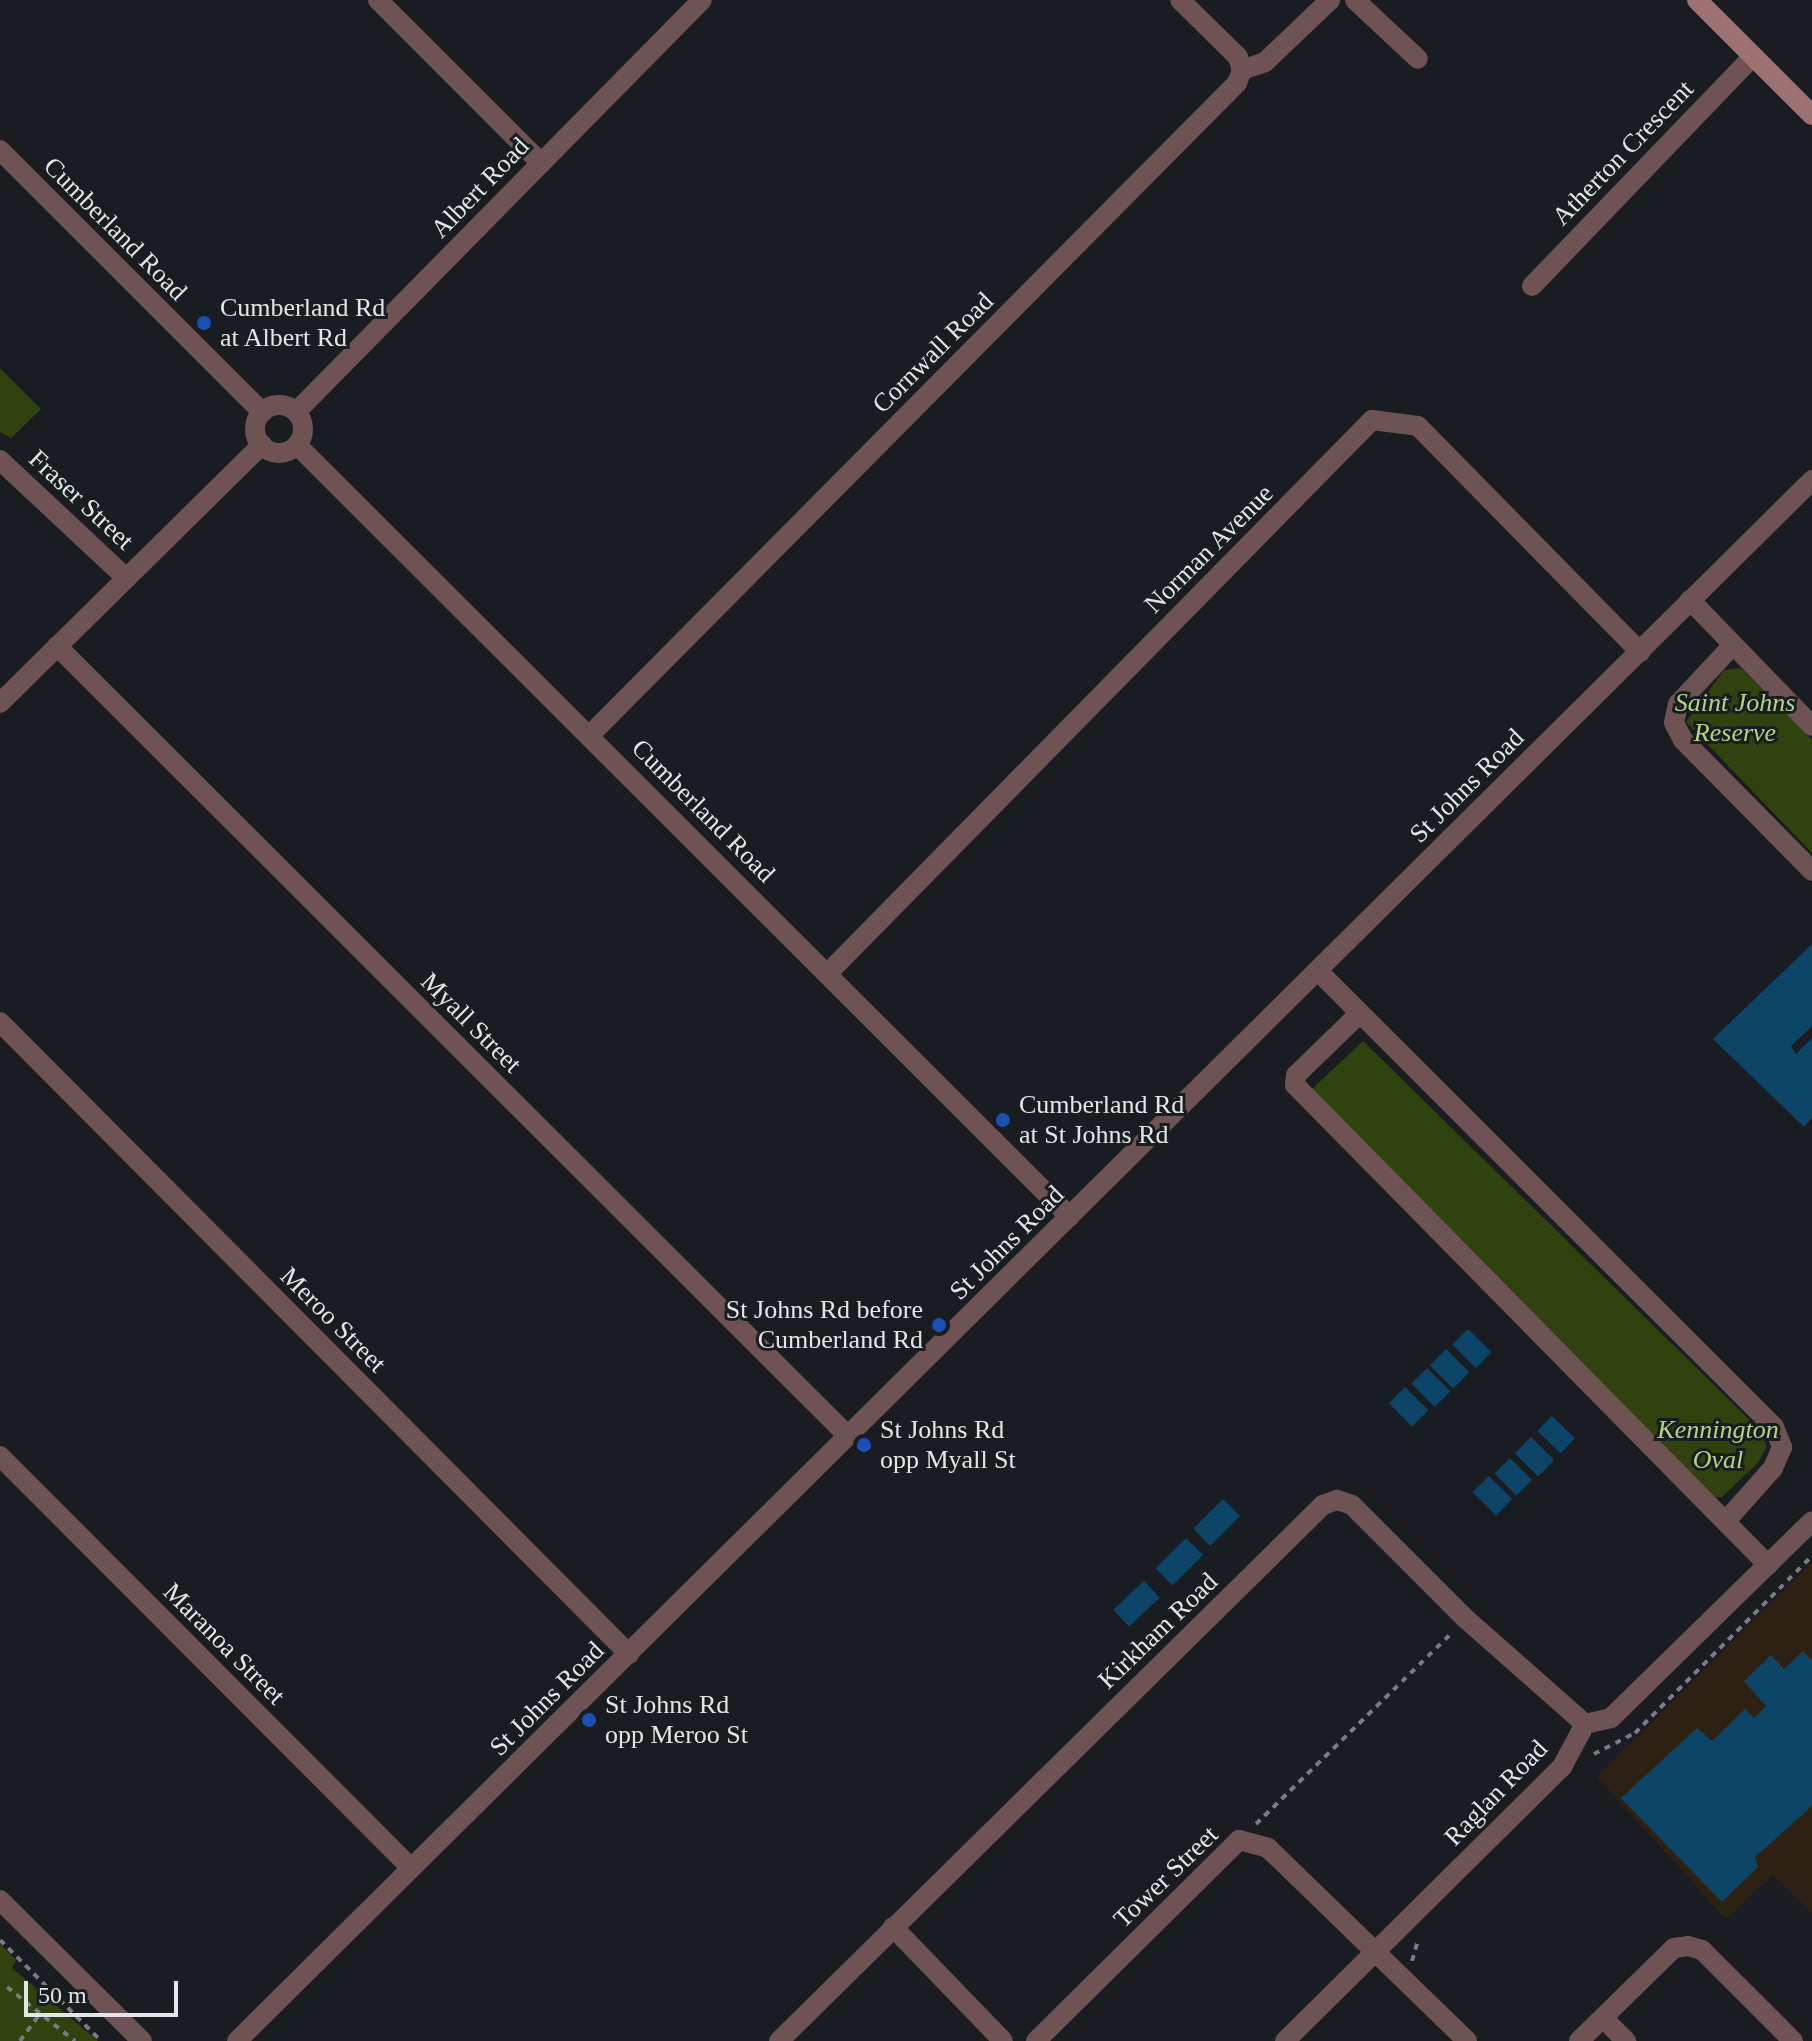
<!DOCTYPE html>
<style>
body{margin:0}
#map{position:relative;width:1812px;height:2041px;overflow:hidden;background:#191d21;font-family:Georgia,serif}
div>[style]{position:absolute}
.industrial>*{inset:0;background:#2d2114}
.green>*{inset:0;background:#30430f}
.building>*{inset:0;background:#0d4569;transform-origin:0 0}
.path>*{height:4px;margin-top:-2px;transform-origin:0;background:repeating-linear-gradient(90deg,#787c7f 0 6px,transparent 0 12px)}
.minor>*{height:20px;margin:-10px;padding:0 10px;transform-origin:10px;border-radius:10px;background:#6f5354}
.minor>.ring{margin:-10px;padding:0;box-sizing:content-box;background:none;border:20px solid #6f5354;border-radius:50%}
.secondary>*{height:20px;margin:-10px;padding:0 10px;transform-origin:10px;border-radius:10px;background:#9e7273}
.dots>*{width:22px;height:22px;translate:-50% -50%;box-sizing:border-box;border:4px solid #191d21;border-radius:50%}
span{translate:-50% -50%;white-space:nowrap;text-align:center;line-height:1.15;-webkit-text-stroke:6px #191d21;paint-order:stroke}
.street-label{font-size:26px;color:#e3e6e9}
.poi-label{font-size:26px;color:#e3e6e9}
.left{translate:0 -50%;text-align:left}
.right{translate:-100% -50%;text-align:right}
.park-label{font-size:26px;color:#b3d483;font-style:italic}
.scale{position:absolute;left:24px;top:1981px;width:154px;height:36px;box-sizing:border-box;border:4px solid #e3e6e9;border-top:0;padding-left:10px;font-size:24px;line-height:28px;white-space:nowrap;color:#e3e6e9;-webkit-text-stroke:6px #191d21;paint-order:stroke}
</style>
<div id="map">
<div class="industrial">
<div style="clip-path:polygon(1812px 1562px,1812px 1913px,1773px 1875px,1726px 1919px,1597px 1777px)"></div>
</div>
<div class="green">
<div style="clip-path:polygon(0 368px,41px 409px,11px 438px,0 432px)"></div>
<div style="clip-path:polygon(1741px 668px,1812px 740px,1812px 853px,1686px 722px,1724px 670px)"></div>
<div style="clip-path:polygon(1363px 1041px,1765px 1435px,1766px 1448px,1758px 1463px,1722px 1497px,1713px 1497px,1312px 1089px)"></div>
<div style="clip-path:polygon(0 1944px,16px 1960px,12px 1968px,98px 2041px,0 2041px)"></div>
</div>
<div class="building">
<div style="clip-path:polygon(1812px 944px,1812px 1026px,1791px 1046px,1796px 1054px,1812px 1038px,1812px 1118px,1804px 1127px,1713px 1039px)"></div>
<div style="left:1468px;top:1329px;width:33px;height:22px;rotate:45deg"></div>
<div style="left:1446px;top:1349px;width:33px;height:23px;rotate:45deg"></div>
<div style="left:1427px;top:1368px;width:33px;height:22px;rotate:45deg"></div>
<div style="left:1405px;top:1387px;width:33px;height:23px;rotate:45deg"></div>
<div style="left:1552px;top:1416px;width:32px;height:21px;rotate:44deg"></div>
<div style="left:1531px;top:1437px;width:33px;height:23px;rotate:45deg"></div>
<div style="left:1510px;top:1458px;width:31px;height:22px;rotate:45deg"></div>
<div style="left:1489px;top:1476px;width:33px;height:23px;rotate:45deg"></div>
<div style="left:1223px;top:1499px;width:24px;height:42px;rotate:45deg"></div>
<div style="left:1186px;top:1538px;width:24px;height:43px;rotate:45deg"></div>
<div style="left:1144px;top:1581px;width:23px;height:42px;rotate:47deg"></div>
<div style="clip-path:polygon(1803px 1651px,1812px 1660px,1812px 1806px,1755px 1857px,1758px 1867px,1722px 1902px,1621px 1798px,1697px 1728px,1712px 1741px,1745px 1709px,1754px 1718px,1766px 1706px,1744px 1681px,1771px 1655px,1784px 1669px)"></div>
</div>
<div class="path">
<div style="left:1594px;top:1754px;width:46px;rotate:-27.1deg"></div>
<div style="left:1635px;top:1733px;width:250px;rotate:-45deg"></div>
<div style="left:1256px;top:1824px;width:275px;rotate:-44.3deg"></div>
<div style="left:0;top:1940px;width:143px;rotate:45deg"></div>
<div style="left:1412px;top:1961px;width:22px;rotate:-74deg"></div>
<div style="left:7px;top:1987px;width:87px;rotate:38.5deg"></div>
<div style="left:20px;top:2041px;width:34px;rotate:-54deg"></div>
</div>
<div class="minor">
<div style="left:378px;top:0;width:231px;rotate:45deg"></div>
<div style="left:1355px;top:0;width:86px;rotate:43.1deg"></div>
<div style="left:1242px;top:70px;width:24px;rotate:-19deg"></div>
<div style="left:1265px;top:62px;width:90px;rotate:-43.6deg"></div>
<div style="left:0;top:150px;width:371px;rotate:45deg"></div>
<div style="left:1532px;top:286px;width:319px;rotate:-46.1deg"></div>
<div class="ring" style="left:255px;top:405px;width:28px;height:28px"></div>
<div style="left:296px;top:412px;width:578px;rotate:-45.42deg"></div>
<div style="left:297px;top:445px;width:1092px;rotate:44.96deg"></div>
<div style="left:0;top:460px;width:173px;rotate:43.1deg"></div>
<div style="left:1690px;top:600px;width:175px;rotate:45.9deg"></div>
<div style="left:57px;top:646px;width:1118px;rotate:44.96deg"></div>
<div style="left:1732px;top:646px;width:79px;rotate:133deg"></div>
<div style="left:1678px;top:704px;width:19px;rotate:102deg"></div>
<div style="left:1674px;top:723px;width:19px;rotate:62deg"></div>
<div style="left:1683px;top:740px;width:184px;rotate:45.4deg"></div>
<div style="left:0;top:703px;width:368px;rotate:-44.6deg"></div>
<div style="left:589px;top:736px;width:920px;rotate:-45.22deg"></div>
<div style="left:1237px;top:83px;width:14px;rotate:-69deg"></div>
<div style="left:1242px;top:70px;width:14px;rotate:-107deg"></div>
<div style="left:1238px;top:57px;width:81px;rotate:-135.5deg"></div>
<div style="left:1318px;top:971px;width:645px;rotate:45deg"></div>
<div style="left:1774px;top:1427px;width:22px;rotate:68deg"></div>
<div style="left:1782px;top:1447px;width:23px;rotate:113deg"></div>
<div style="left:1773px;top:1468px;width:71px;rotate:131.6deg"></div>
<div style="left:829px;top:972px;width:774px;rotate:-45.47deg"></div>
<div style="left:1372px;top:420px;width:46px;rotate:7.4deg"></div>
<div style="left:1418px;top:426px;width:317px;rotate:45.5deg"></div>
<div style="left:1358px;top:1015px;width:86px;rotate:135.9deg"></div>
<div style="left:1296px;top:1075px;width:10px;rotate:96deg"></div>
<div style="left:1295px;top:1085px;width:674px;rotate:45.42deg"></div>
<div style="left:0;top:1022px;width:892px;rotate:45.14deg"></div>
<div style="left:0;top:1456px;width:582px;rotate:45.07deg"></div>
<div style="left:0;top:1900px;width:200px;rotate:44.8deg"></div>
<div style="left:893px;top:1927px;width:158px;rotate:46deg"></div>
<div style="left:1603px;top:2018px;width:33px;rotate:45deg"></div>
<div style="left:237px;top:2041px;width:2218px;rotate:-44.74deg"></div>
<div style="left:779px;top:2041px;width:764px;rotate:-44.58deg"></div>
<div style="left:1323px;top:1505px;width:15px;rotate:-20deg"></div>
<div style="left:1337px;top:1500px;width:16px;rotate:18deg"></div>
<div style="left:1352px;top:1505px;width:161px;rotate:45deg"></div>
<div style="left:1466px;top:1619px;width:159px;rotate:41.4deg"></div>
<div style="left:1036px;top:2041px;width:286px;rotate:-44.7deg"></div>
<div style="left:1239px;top:1840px;width:30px;rotate:15deg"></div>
<div style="left:1268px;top:1848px;width:277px;rotate:44.1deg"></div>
<div style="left:1285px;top:2041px;width:390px;rotate:-44.7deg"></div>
<div style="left:1562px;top:1767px;width:49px;rotate:-61.9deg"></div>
<div style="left:1585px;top:1724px;width:27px;rotate:-13deg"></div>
<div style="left:1611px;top:1718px;width:281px;rotate:-44.4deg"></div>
<div style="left:1579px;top:2041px;width:133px;rotate:-44.4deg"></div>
<div style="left:1674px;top:1948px;width:14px;rotate:-8deg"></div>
<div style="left:1688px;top:1946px;width:15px;rotate:16deg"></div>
<div style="left:1702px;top:1950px;width:129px;rotate:45deg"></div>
</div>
<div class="secondary">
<div style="left:1697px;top:0;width:163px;rotate:45deg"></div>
</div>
<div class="dots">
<div style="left:204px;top:323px;background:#1a4fb4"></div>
<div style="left:1003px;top:1120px;background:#1a4fb4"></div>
<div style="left:939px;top:1325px;background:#1a4fb4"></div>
<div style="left:864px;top:1445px;background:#1a4fb4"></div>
<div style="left:589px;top:1720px;background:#1a4fb4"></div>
</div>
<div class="street-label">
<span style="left:1623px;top:153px;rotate:-46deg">Atherton Crescent</span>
<span style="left:480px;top:188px;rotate:-46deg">Albert Road</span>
<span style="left:115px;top:229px;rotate:45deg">Cumberland Road</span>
<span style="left:933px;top:353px;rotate:-45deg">Cornwall Road</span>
<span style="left:81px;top:500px;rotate:43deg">Fraser Street</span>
<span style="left:1209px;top:549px;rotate:-45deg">Norman Avenue</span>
<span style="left:1467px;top:786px;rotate:-45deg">St Johns Road</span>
<span style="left:703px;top:811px;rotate:45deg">Cumberland Road</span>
<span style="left:471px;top:1023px;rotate:45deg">Myall Street</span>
<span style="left:1007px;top:1243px;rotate:-45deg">St Johns Road</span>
<span style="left:333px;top:1320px;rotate:45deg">Meroo Street</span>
<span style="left:1158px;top:1631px;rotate:-44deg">Kirkham Road</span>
<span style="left:224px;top:1644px;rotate:45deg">Maranoa Street</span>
<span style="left:547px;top:1699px;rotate:-45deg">St Johns Road</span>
<span style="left:1496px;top:1793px;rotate:-46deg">Raglan Road</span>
<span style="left:1166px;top:1877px;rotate:-44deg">Tower Street</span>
</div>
<div class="poi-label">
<span class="left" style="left:220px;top:323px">Cumberland Rd<br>at Albert Rd</span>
<span class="left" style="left:1019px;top:1120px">Cumberland Rd<br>at St Johns Rd</span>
<span class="right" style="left:923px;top:1325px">St Johns Rd before<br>Cumberland Rd</span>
<span class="left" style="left:880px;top:1445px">St Johns Rd<br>opp Myall St</span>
<span class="left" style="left:605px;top:1720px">St Johns Rd<br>opp Meroo St</span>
</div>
<div class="park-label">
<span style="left:1735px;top:718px">Saint Johns<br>Reserve</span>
<span style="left:1718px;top:1445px">Kennington<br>Oval</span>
</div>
<div class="scale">50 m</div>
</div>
